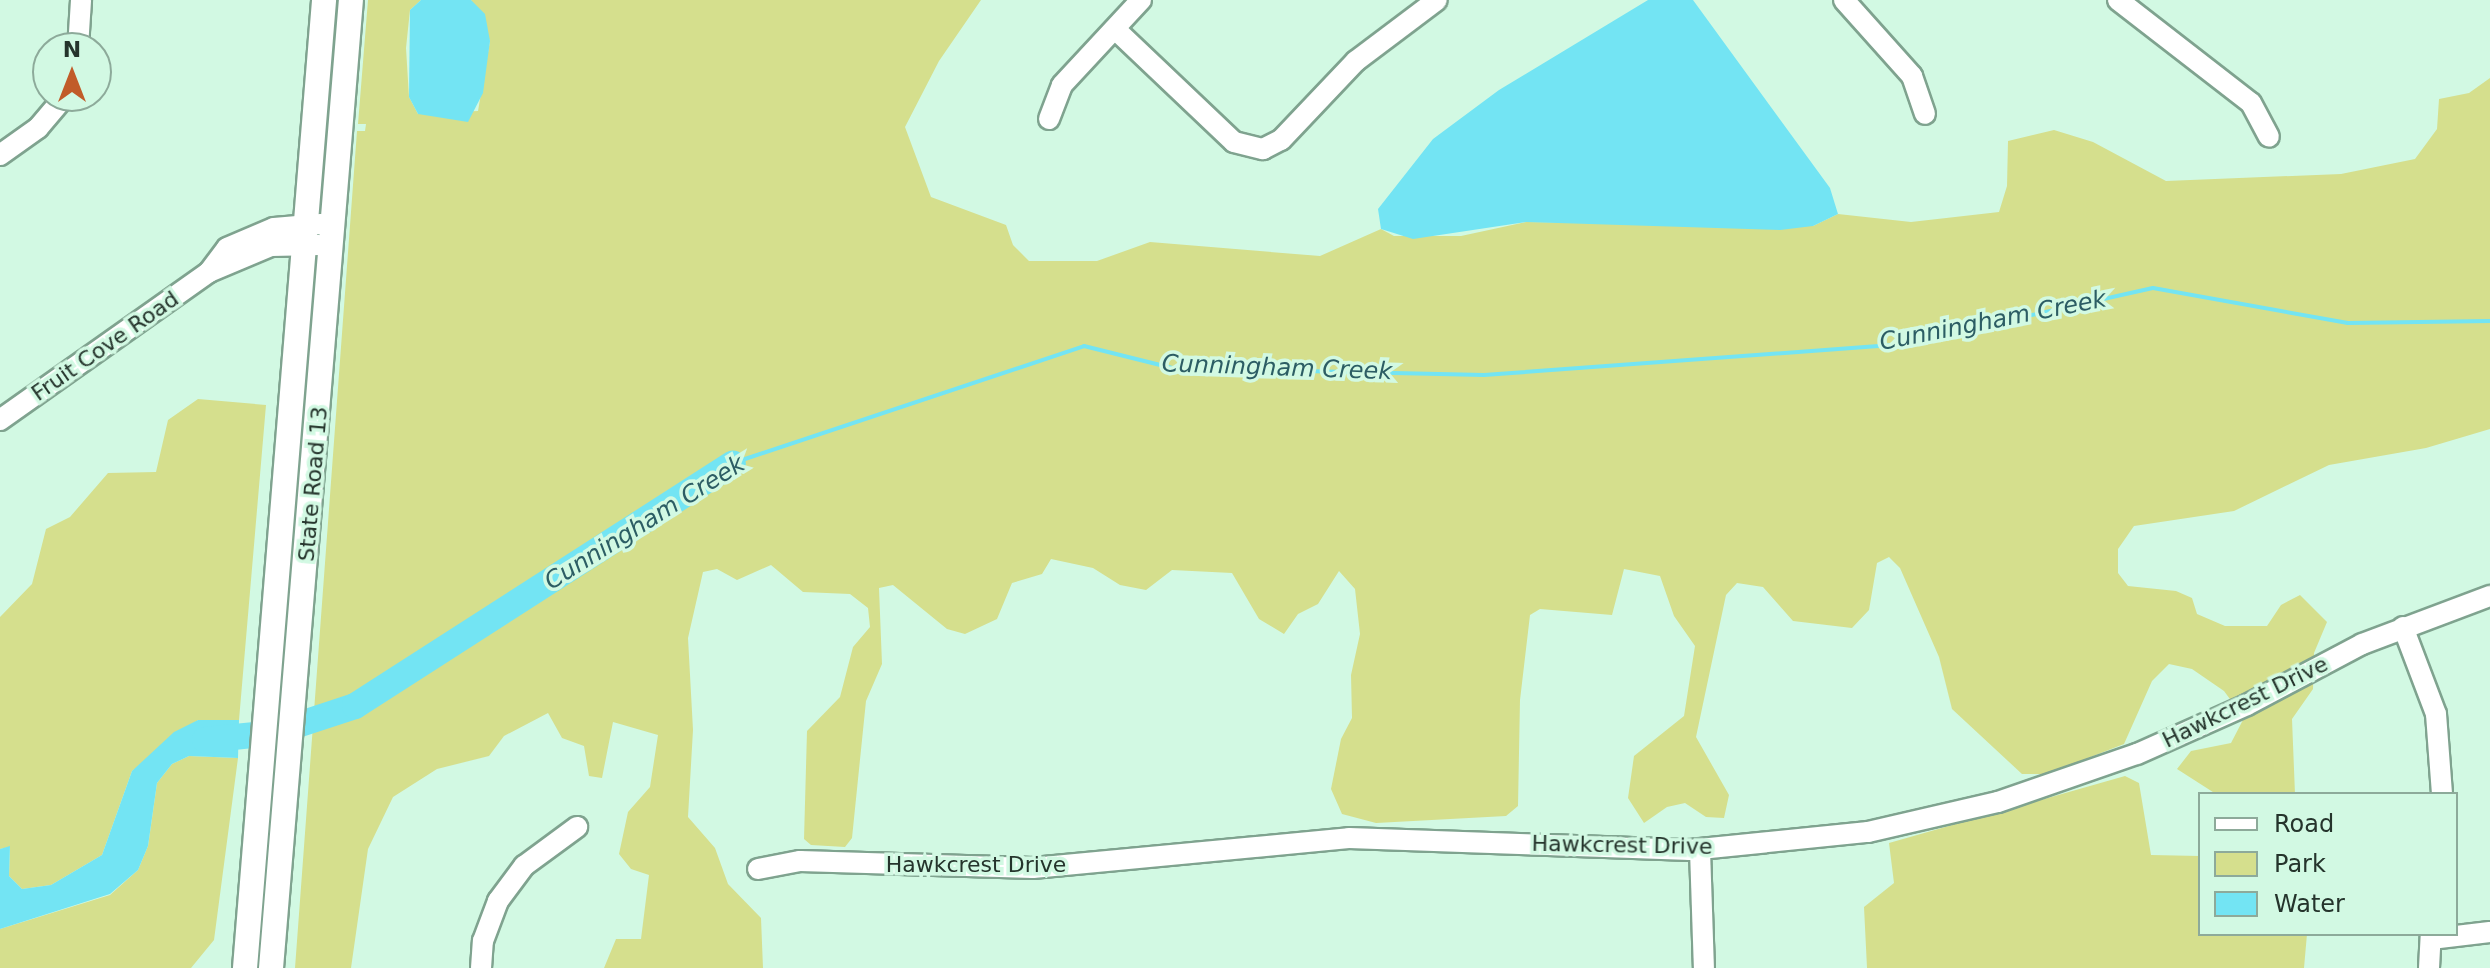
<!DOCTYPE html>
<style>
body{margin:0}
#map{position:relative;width:2490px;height:968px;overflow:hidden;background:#d2f9e3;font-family:"DejaVu Sans",sans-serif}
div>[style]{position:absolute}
.green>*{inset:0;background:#d5df8d}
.water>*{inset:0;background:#73e4f3}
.stream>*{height:4px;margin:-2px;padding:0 2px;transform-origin:2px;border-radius:2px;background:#73e4f3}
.river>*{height:26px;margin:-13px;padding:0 13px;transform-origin:13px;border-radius:13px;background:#73e4f3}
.roads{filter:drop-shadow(2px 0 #7fa38f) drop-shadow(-2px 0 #7fa38f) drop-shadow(0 2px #7fa38f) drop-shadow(0 -2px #7fa38f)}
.minor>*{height:20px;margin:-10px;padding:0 10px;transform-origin:10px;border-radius:10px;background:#fff}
.major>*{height:24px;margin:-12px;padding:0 12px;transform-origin:12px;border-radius:12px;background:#fff}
span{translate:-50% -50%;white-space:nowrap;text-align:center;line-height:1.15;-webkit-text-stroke:7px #d2f9e3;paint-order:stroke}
.street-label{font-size:22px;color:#25342c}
.water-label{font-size:24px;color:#2c5d64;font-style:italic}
.legend{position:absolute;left:2198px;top:792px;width:260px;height:144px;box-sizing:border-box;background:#d2f9e3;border:2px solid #8daa9a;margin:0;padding:10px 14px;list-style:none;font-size:24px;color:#25342c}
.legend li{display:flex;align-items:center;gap:16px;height:40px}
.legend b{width:40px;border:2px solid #8daa9a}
.north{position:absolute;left:32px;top:32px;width:80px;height:80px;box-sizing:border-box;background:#d2f9e3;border:2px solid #8daa9a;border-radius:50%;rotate:0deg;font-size:22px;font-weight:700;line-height:32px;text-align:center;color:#25342c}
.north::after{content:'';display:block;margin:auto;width:28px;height:36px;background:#c15c29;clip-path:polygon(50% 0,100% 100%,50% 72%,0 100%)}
</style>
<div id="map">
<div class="green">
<div style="clip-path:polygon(368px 0,421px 0,410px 10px,406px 48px,409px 97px,418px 114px,478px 111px,490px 41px,471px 0,981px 0,939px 61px,905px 127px,931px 197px,1006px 225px,1013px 245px,1029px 261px,1097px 261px,1150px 242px,1320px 256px,1381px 229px,1394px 236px,1461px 236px,1526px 222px,1813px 226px,1838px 214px,1911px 222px,1999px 212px,2007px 186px,2008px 141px,2054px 130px,2093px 142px,2166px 181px,2341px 174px,2415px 159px,2437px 129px,2439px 99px,2469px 93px,2490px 78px,2490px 429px,2426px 448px,2329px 465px,2234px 511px,2134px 526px,2118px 549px,2118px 573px,2128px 586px,2176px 591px,2192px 598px,2197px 614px,2225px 626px,2267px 626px,2281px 605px,2300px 595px,2327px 622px,2314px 653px,2313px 689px,2292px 719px,2295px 794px,2216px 794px,2177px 769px,2191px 751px,2231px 743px,2244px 718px,2224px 691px,2192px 669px,2169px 664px,2152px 681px,2124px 744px,2047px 774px,2022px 774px,1952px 709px,1939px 657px,1900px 568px,1889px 557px,1877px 563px,1869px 610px,1852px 628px,1793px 621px,1763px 587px,1737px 583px,1726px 595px,1696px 737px,1729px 795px,1724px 818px,1706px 817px,1685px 803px,1667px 807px,1644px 823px,1628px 798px,1634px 756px,1684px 716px,1695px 646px,1674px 616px,1660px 576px,1624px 569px,1612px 615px,1540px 609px,1530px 615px,1520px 700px,1518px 806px,1506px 816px,1376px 823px,1342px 814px,1331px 789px,1341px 739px,1352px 718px,1351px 675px,1360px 634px,1355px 589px,1339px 571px,1318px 604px,1298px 614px,1284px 634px,1259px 619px,1232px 573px,1172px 570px,1146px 590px,1120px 585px,1093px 568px,1051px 559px,1042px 574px,1012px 583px,997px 619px,965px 634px,947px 629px,893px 585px,879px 588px,882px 664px,866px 701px,852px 838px,845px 847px,811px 845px,804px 839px,807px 731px,840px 697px,853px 647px,870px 627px,868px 608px,850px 594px,803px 592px,771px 565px,737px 580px,717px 569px,703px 572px,688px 638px,693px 730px,688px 817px,715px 848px,728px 884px,761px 918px,763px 968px,604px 968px,616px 939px,641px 939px,649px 875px,631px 869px,619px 854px,628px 812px,650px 787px,658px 735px,613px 722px,602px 778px,589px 776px,584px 746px,562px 738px,548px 713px,504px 736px,489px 756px,437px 769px,393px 797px,368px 849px,351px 968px,295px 968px,357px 131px,365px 131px,366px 124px,358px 124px)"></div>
<div style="clip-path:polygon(198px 399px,266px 405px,239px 720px,198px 720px,132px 771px,102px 855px,51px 885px,22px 889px,9px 876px,10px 847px,0 849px,0 617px,32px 584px,46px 529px,70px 517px,108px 473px,156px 472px,168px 420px)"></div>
<div style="clip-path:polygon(189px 756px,238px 758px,214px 940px,191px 968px,0 968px,0 929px,110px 895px,138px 870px,148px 846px,157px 783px,172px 764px)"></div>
<div style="clip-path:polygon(2125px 776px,2139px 783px,2151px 855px,2200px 856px,2200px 934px,2307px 934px,2304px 968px,1867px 968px,1864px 907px,1894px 883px,1889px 843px)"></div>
</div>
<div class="water">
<div style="clip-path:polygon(421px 0,471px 0,485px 14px,490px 41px,483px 93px,468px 122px,418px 114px,409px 97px,410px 10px)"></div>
<div style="clip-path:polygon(1648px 0,1693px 0,1830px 188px,1838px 214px,1813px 226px,1780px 230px,1526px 222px,1413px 239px,1381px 229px,1378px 209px,1433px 139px,1499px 90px)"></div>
<div style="clip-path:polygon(198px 720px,239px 720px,238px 758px,189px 756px,172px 764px,157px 783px,148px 846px,138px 870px,110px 894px,0 929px,0 849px,10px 846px,9px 876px,22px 889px,51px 885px,102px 855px,132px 771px,174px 732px)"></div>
</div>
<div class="stream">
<div style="left:733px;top:463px;width:370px;rotate:-18.4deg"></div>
<div style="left:1084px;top:346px;width:91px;rotate:14deg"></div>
<div style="left:1172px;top:368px;width:312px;rotate:1.3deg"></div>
<div style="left:1484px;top:375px;width:419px;rotate:-4.2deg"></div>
<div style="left:1902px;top:344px;width:257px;rotate:-12.6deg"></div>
<div style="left:2153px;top:288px;width:198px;rotate:10.2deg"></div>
<div style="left:2348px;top:323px;width:142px;rotate:-0.8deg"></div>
</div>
<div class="river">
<div style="left:205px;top:740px;width:68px;rotate:-5.9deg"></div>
<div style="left:273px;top:733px;width:86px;rotate:-18.2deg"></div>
<div style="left:355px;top:706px;width:449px;rotate:-32.7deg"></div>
</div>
<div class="roads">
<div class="minor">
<div style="left:1844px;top:0;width:102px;rotate:48.2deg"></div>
<div style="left:1912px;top:76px;width:40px;rotate:71.1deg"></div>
<div style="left:2118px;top:0;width:168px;rotate:37.8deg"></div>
<div style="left:2251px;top:103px;width:38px;rotate:62deg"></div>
<div style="left:1115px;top:29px;width:164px;rotate:43.5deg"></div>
<div style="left:1234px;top:142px;width:30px;rotate:14deg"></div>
<div style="left:1263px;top:149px;width:20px;rotate:-27deg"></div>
<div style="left:1281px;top:140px;width:109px;rotate:-46.5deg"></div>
<div style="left:1356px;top:61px;width:101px;rotate:-37deg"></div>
<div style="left:78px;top:48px;width:48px;rotate:-86.4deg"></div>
<div style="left:1049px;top:119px;width:36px;rotate:-69deg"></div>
<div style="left:1062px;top:85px;width:116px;rotate:-47.1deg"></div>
<div style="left:0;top:155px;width:47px;rotate:-35.4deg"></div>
<div style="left:38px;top:128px;width:42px;rotate:-49.8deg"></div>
<div style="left:209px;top:272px;width:67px;rotate:-22.8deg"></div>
<div style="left:271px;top:246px;width:48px;rotate:-1.2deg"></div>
<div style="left:0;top:420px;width:256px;rotate:-35.3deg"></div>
<div style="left:209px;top:272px;width:30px;rotate:-53deg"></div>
<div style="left:227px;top:248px;width:51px;rotate:-23.1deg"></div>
<div style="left:274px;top:228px;width:47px;rotate:-4.9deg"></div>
<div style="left:2403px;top:627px;width:93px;rotate:69.2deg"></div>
<div style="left:2436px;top:714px;width:80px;rotate:85.7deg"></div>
<div style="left:1700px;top:850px;width:118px;rotate:88.1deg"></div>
<div style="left:758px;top:869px;width:43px;rotate:-10.8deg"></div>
<div style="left:800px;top:861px;width:233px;rotate:1.7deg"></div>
<div style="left:1033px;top:868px;width:317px;rotate:-5.4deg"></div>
<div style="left:1349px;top:838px;width:341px;rotate:2deg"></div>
<div style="left:1690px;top:850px;width:179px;rotate:-5.8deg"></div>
<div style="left:1868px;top:832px;width:133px;rotate:-13deg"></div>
<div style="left:1998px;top:802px;width:147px;rotate:-19.1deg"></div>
<div style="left:2137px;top:754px;width:120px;rotate:-24deg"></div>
<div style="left:2247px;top:705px;width:130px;rotate:-27.9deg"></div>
<div style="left:2362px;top:644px;width:137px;rotate:-20.6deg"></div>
<div style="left:2431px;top:939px;width:59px;rotate:-6.8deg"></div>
<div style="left:481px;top:968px;width:27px;rotate:-86deg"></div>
<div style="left:483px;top:941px;width:43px;rotate:-69.4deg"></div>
<div style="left:498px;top:901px;width:44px;rotate:-53.4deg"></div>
<div style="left:524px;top:866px;width:66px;rotate:-36.3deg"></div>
<div style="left:2429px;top:968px;width:34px;rotate:-87deg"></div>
</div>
<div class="major">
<div style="left:245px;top:968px;width:971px;rotate:-85.33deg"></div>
<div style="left:271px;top:968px;width:971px;rotate:-85.28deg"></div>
</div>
</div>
<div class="street-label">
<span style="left:105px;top:346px;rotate:-35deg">Fruit Cove Road</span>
<span style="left:313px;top:484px;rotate:-85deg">State Road 13</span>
<span style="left:2245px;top:702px;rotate:-26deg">Hawkcrest Drive</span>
<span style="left:1622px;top:845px;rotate:1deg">Hawkcrest Drive</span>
<span style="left:976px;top:865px">Hawkcrest Drive</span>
</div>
<div class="water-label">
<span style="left:1993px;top:321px;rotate:-11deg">Cunningham Creek</span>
<span style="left:1277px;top:368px;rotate:2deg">Cunningham Creek</span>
<span style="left:645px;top:523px;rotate:-32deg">Cunningham Creek</span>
</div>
<ul class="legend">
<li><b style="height:10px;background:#fff"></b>Road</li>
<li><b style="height:22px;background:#d5df8d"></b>Park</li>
<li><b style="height:22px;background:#73e4f3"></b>Water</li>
</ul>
<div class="north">N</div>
</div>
